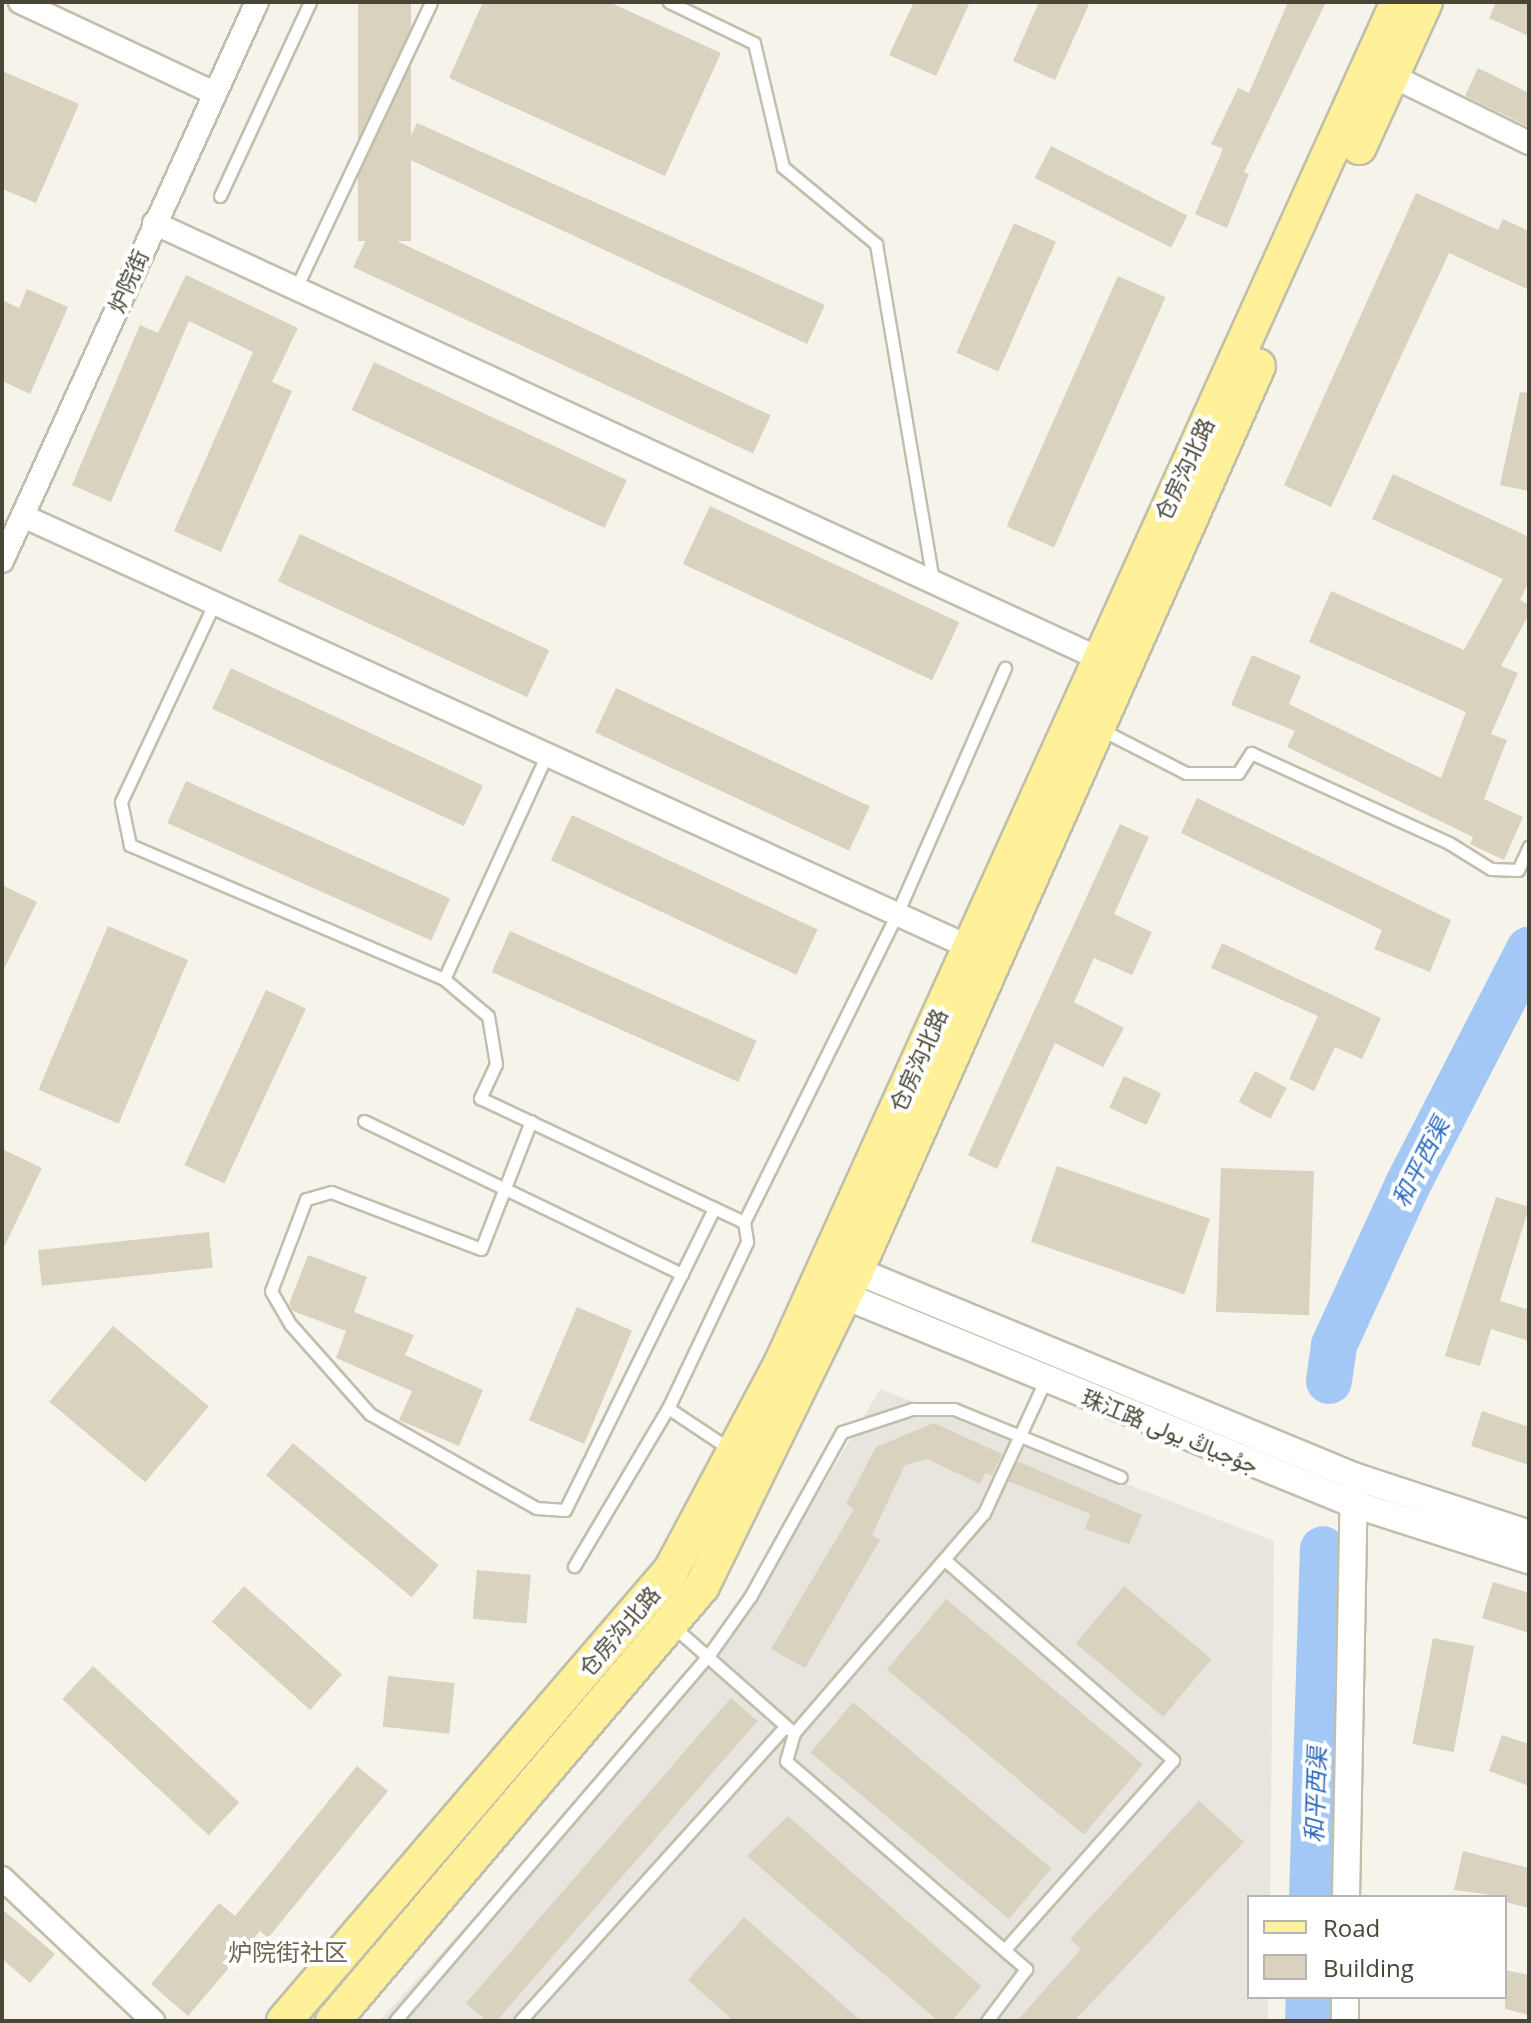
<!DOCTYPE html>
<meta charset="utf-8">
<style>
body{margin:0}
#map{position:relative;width:1531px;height:2023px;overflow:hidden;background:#f6f4ea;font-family:"Open Sans",Vazirmatn,"Noto Sans SC",sans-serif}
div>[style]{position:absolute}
.industrial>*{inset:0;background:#e8e5de}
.river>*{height:46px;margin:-23px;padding:0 23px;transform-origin:23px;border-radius:23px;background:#a4c8f5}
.building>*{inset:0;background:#d8d2bf;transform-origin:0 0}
.roads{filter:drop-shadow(2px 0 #c2beac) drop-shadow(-2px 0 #c2beac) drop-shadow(0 2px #c2beac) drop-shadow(0 -2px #c2beac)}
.service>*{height:11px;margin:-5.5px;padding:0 5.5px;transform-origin:5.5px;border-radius:5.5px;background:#fff}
.minor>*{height:22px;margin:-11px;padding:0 11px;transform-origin:11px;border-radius:11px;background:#fff}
.tertiary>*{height:26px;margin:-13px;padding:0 13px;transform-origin:13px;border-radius:13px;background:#fff}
.primary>*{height:34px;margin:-17px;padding:0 17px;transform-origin:17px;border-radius:17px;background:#fff19a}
span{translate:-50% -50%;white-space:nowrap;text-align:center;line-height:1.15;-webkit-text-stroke:8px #fff;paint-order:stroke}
.street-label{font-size:22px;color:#4a4637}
.water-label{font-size:24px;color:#296abe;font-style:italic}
.neighbourhood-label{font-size:24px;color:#6e664e}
.frame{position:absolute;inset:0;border:4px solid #4a4637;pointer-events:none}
.legend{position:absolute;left:1247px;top:1895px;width:260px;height:104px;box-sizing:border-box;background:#fff;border:2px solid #b7b5af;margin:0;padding:10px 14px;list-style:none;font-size:24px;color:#4a4637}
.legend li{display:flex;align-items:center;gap:16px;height:40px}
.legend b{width:40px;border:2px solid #b7b5af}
</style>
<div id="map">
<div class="industrial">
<div style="clip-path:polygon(880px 1389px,1274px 1541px,1270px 1897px,1249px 1897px,1249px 1997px,1268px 1997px,1268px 2021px,379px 2021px,737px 1630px)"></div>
</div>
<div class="river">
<div style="left:1329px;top:1381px;width:36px;rotate:-82deg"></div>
<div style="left:1334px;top:1345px;width:175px;rotate:-65.3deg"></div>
<div style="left:1407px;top:1186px;width:266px;rotate:-62.7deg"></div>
<div style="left:1312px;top:1897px;width:348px;rotate:-88.2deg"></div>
<div style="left:1308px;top:2021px;width:24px;rotate:-88deg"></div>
</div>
<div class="building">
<div style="left:358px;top:2px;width:53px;height:239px"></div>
<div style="clip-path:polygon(483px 2px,609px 2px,721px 53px,665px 176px,449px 78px)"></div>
<div style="clip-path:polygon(914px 2px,970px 2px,936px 76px,889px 55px)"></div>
<div style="clip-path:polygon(1039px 2px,1090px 2px,1055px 80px,1013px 61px)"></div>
<div style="clip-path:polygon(1288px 2px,1326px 2px,1244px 172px,1249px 174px,1227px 228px,1195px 214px,1223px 149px,1211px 144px,1238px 88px,1249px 93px)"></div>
<div style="clip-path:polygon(1496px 2px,1529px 2px,1529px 36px,1489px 18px)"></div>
<div style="clip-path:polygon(1478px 68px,1529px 93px,1529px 127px,1465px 96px)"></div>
<div style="clip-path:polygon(2px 71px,79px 104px,36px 203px,2px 189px)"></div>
<div style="clip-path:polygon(417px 123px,825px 305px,807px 344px,402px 156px)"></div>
<div style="left:1051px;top:146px;width:153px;height:36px;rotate:27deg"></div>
<div style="clip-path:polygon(1416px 193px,1498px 230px,1503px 219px,1529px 231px,1529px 290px,1449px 253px,1331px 507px,1284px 485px)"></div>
<div style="left:1014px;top:223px;width:46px;height:142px;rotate:24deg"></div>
<div style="left:371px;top:229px;width:441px;height:42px;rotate:25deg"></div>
<div style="clip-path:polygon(186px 275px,298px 328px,272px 382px,292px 391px,221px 552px,174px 531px,253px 352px,189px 321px,111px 502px,72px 485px,140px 325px,158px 333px)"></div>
<div style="left:1118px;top:276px;width:52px;height:274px;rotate:24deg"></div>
<div style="clip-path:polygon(27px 289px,68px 307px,30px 394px,2px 381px,2px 300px,19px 308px)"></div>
<div style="left:374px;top:362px;width:279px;height:53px;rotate:25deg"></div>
<div style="clip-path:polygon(1520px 392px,1529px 393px,1529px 491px,1500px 485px)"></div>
<div style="clip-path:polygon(1393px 474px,1529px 537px,1529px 581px,1520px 600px,1529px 605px,1529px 614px,1501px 666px,1518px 673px,1491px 734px,1507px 740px,1484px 799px,1523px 817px,1504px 860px,1470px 844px,1473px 837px,1287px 747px,1295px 731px,1231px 705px,1252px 655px,1301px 676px,1289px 704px,1441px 778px,1466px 712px,1309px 642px,1331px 591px,1464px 650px,1503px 579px,1372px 519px)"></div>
<div style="left:710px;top:506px;width:275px;height:64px;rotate:25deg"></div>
<div style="left:300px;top:534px;width:275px;height:52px;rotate:25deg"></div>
<div style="left:231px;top:668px;width:278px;height:45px;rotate:25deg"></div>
<div style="left:616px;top:688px;width:280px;height:49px;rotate:25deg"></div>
<div style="left:186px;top:781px;width:289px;height:46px;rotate:24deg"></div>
<div style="clip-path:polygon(1197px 798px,1451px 920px,1430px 972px,1374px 949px,1382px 930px,1181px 833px)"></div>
<div style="left:572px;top:815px;width:271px;height:50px;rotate:25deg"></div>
<div style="clip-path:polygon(1120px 824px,1149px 837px,1114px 914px,1152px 932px,1132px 975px,1094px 958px,1074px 1002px,1124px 1028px,1103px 1067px,1055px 1043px,997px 1169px,968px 1155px)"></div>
<div style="clip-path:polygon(2px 885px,37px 902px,2px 973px)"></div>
<div style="left:108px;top:926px;width:87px;height:178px;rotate:23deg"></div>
<div style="left:510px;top:931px;width:270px;height:45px;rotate:24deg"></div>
<div style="clip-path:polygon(1222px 943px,1381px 1018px,1362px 1059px,1335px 1047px,1314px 1091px,1289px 1079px,1318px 1016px,1211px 968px)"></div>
<div style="left:266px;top:990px;width:44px;height:193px;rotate:25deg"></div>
<div style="left:1255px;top:1071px;width:36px;height:35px;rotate:28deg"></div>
<div style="left:1124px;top:1076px;width:41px;height:35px;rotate:25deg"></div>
<div style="clip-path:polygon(2px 1149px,42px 1168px,2px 1251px)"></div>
<div style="left:1057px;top:1166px;width:162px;height:80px;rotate:19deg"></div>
<div style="left:1221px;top:1168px;width:93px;height:144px;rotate:2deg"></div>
<div style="clip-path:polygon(1496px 1197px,1529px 1207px,1500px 1301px,1529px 1310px,1529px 1341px,1491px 1329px,1480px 1366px,1445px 1356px)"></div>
<div style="left:209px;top:1232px;width:36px;height:172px;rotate:84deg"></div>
<div style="clip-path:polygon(308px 1255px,367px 1277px,354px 1312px,414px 1335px,405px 1355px,483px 1390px,459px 1446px,399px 1420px,412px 1391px,336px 1358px,346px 1331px,293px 1311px,289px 1304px)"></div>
<div style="left:577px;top:1307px;width:60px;height:123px;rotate:23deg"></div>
<div style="left:113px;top:1326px;width:125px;height:99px;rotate:40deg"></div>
<div style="clip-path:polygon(1482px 1411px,1529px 1427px,1529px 1465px,1471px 1446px)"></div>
<div style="clip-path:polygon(934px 1423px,1002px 1454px,992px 1475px,985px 1473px,980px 1484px,927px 1459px,905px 1465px,872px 1535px,880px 1540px,805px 1668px,771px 1649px,854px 1509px,846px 1504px,876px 1447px)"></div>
<div style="left:293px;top:1443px;width:190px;height:42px;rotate:40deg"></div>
<div style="clip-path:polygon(1017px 1461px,1142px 1515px,1129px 1544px,1085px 1529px,1090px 1514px,1008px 1481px)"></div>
<div style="left:477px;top:1570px;width:54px;height:49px;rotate:5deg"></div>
<div style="clip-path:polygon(1493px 1582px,1529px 1593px,1529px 1633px,1482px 1618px)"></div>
<div style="left:244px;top:1586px;width:132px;height:48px;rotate:42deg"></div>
<div style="left:1124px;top:1586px;width:114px;height:75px;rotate:40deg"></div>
<div style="left:946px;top:1599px;width:257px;height:92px;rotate:40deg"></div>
<div style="left:1433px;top:1638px;width:42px;height:108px;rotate:11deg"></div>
<div style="left:93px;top:1666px;width:200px;height:45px;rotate:43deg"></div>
<div style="left:388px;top:1676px;width:67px;height:51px;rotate:6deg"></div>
<div style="left:731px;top:1698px;width:35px;height:404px;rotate:41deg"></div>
<div style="left:853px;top:1702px;width:259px;height:66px;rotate:40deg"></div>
<div style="clip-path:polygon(1502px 1735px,1529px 1744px,1529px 1786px,1489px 1771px)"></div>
<div style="clip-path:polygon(357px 1766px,388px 1791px,268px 1938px,260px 1931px,188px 2016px,151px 1984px,219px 1903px,235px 1916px)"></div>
<div style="clip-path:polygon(1199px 1801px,1244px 1842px,1074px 2021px,1017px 2021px,1081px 1949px,1070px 1939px)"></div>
<div style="clip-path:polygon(788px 1816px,981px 1986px,952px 2021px,938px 2021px,747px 1856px)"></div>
<div style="clip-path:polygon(1463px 1851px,1529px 1868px,1529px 1908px,1505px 1902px,1505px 1897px,1454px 1890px)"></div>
<div style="clip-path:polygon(2px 1909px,55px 1954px,30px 1983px,2px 1959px)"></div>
<div style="clip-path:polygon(744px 1917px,861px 2021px,734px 2021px,688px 1980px)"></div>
<div style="clip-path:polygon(1505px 1970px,1529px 1975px,1529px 2015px,1505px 2009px)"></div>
</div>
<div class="roads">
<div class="service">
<div style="left:669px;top:2px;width:94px;rotate:25.8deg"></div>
<div style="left:754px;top:43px;width:127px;rotate:76.8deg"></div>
<div style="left:783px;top:167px;width:121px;rotate:39.6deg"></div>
<div style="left:876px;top:244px;width:341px;rotate:80.4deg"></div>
<div style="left:220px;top:196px;width:214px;rotate:-65.1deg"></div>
<div style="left:296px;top:288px;width:316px;rotate:-64.7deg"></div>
<div style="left:215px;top:602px;width:221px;rotate:115.2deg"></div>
<div style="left:121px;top:802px;width:44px;rotate:78.2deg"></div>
<div style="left:130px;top:845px;width:341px;rotate:23.1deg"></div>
<div style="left:444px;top:979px;width:247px;rotate:-65.4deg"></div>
<div style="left:1102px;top:730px;width:94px;rotate:27.1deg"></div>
<div style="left:1186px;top:773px;width:52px"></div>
<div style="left:1238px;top:773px;width:24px;rotate:-57deg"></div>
<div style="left:1251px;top:753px;width:217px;rotate:24.4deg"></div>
<div style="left:1449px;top:843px;width:49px;rotate:31.8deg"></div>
<div style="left:1491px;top:869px;width:27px;rotate:2deg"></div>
<div style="left:1518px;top:870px;width:26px;rotate:-65deg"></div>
<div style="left:444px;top:979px;width:57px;rotate:40.1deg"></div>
<div style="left:488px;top:1016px;width:49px;rotate:80.5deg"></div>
<div style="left:496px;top:1064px;width:38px;rotate:115deg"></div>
<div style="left:480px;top:1098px;width:292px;rotate:25.2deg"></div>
<div style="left:744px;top:1222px;width:20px;rotate:81deg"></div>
<div style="left:747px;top:1242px;width:184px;rotate:115.4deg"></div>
<div style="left:668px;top:1408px;width:184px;rotate:120.7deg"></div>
<div style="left:364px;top:1121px;width:353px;rotate:25.7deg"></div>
<div style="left:531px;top:1121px;width:137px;rotate:111.3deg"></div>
<div style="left:481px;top:1249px;width:160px;rotate:-159.2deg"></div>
<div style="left:331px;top:1192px;width:26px;rotate:164deg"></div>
<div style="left:306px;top:1199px;width:98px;rotate:110.8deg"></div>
<div style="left:271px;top:1291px;width:39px;rotate:60deg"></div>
<div style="left:291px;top:1325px;width:119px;rotate:48.4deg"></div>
<div style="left:370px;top:1414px;width:191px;rotate:29.5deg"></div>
<div style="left:536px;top:1508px;width:29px;rotate:4deg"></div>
<div style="left:565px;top:1510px;width:337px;rotate:-63.7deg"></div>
<div style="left:744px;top:1222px;width:342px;rotate:-63.6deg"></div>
<div style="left:896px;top:916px;width:271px;rotate:-66.3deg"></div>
<div style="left:668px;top:1408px;width:76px;rotate:33.7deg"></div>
<div style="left:946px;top:1561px;width:302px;rotate:41.2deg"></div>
<div style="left:1173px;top:1760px;width:253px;rotate:131.6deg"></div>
<div style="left:674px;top:1627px;width:160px;rotate:41.5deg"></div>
<div style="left:794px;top:1733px;width:291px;rotate:-49.2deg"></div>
<div style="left:984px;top:1513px;width:145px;rotate:-65.2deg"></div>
<div style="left:794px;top:1733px;width:29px;rotate:106deg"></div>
<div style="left:786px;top:1761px;width:318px;rotate:40.9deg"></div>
<div style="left:1026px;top:1969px;width:65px;rotate:126.9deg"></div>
<div style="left:395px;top:2021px;width:481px;rotate:-49.4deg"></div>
<div style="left:708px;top:1656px;width:72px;rotate:-54.6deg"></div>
<div style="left:750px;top:1597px;width:189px;rotate:-60.9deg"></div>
<div style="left:842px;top:1432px;width:74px;rotate:-18.2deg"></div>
<div style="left:912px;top:1409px;width:42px"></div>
<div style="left:954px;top:1409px;width:180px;rotate:22.2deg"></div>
<div style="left:520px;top:2021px;width:397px;rotate:-48deg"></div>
</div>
<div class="minor">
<div style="left:20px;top:2px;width:214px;rotate:25.1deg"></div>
<div style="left:1382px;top:71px;width:164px;rotate:26.1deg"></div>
<div style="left:154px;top:223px;width:1056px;rotate:24.74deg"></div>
<div style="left:23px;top:516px;width:1040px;rotate:24.49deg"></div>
<div style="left:2px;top:561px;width:614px;rotate:-65.48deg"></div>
<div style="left:2px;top:1878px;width:208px;rotate:43.4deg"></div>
</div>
<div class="tertiary">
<div style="left:840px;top:1264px;width:558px;rotate:22.43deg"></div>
<div style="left:1356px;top:1477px;width:182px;rotate:18.2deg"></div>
<div style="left:828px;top:1289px;width:565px;rotate:22.25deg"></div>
<div style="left:1351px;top:1503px;width:187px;rotate:17.8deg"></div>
<div style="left:1346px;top:1897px;width:408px;rotate:-88.9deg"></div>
<div style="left:1345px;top:2021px;width:24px;rotate:-90deg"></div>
</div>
<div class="primary">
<div style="left:1359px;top:147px;width:159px;rotate:-65.5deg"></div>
<div style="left:284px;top:2021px;width:594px;rotate:-49.37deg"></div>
<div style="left:671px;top:1570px;width:236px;rotate:-61.9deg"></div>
<div style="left:782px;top:1362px;width:1493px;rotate:-65.63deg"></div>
<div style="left:333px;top:2021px;width:570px;rotate:-49.69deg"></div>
<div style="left:702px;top:1586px;width:351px;rotate:-63.9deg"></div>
<div style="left:856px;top:1271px;width:990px;rotate:-66.05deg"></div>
</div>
</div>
<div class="street-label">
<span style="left:128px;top:281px;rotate:-66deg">炉院街</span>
<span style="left:1184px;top:469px;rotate:-65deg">仓房沟北路</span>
<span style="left:918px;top:1060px;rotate:-66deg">仓房沟北路</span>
<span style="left:1170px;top:1431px;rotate:22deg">珠江路 جۇجياڭ يولى</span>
<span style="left:619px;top:1631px;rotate:-49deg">仓房沟北路</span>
</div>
<div class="water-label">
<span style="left:1420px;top:1162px;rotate:-63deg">和平西渠</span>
<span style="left:1315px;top:1795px;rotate:-88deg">和平西渠</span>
</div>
<div class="neighbourhood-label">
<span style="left:288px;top:1952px">炉院街社区</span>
</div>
<div class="frame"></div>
<ul class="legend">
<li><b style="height:10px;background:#fff19a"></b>Road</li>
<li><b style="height:22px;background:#d8d2bf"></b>Building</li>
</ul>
</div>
